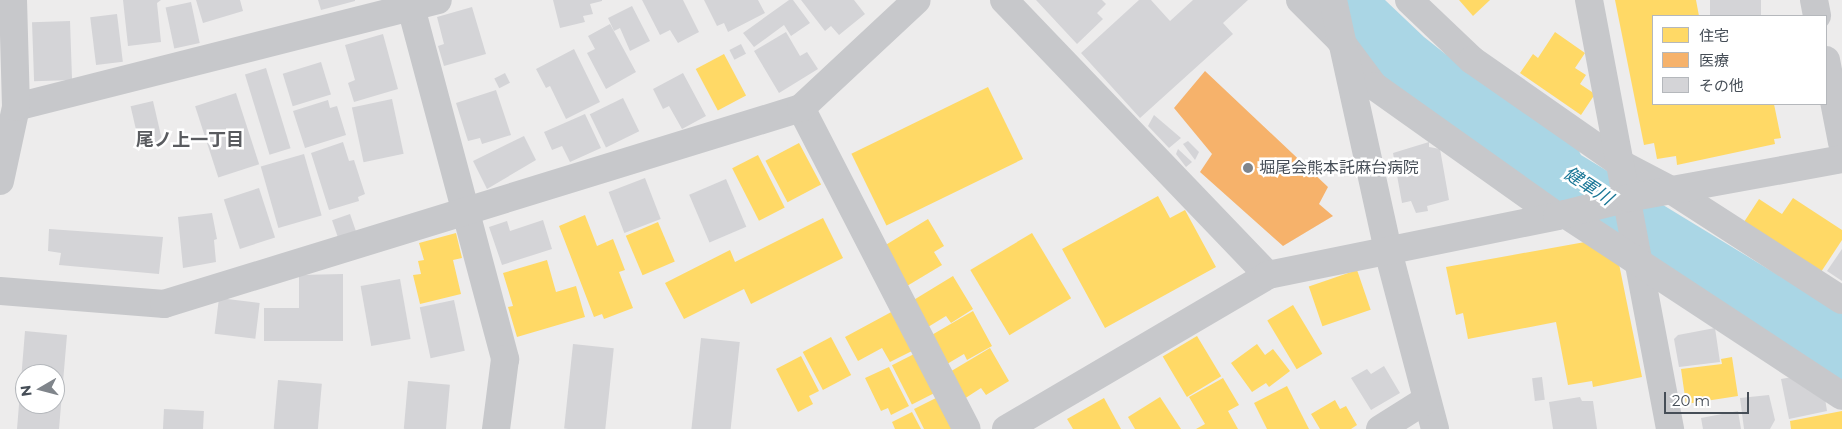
<!DOCTYPE html>
<meta charset="utf-8">
<style>
body{margin:0}
#map{position:relative;width:1842px;height:429px;overflow:hidden;background:#edecec;font-family:Montserrat,"Noto Sans JP",sans-serif}
div>[style]{position:absolute}
.water>*{inset:0;background:#aad6e5}
.homes>*{inset:0;background:#ffd966;transform-origin:0 0}
.health>*{inset:0;background:#f6b26b}
.building>*{inset:0;background:#d4d4d7;transform-origin:0 0}
.street>*{height:28px;margin:-14px;padding:0 14px;transform-origin:14px;border-radius:14px;background:#c7c8cb}
.dots>*{width:14px;height:14px;translate:-50% -50%;box-sizing:border-box;border:2px solid #fff;border-radius:50%}
span{translate:-50% -50%;white-space:nowrap;text-align:center;line-height:1.15;-webkit-text-stroke:5px #fff;paint-order:stroke}
.poi-label{font-size:16px;color:#464e57}
.left{translate:0 -50%;text-align:left}
.neighbourhood-label{font-size:18px;color:#595b5f;font-weight:700}
.water-label{font-size:18px;color:#197696;font-style:italic}
.legend{position:absolute;left:1652px;top:15px;width:175px;height:90px;box-sizing:border-box;background:#fff;border:1px solid #b5b8bc;margin:0;padding:6px 9px;list-style:none;font-size:15px;color:#464e57}
.legend li{display:flex;align-items:center;gap:10px;height:25px}
.legend b{width:25px;border:1px solid #b5b8bc}
.north{position:absolute;left:15px;top:364px;width:50px;height:50px;box-sizing:border-box;background:#fff;border:1px solid #b5b8bc;border-radius:50%;rotate:262deg;font-size:14px;font-weight:700;line-height:20px;text-align:center;color:#464e57}
.north::after{content:'';display:block;margin:auto;width:18px;height:22px;background:#80858b;clip-path:polygon(50% 0,100% 100%,50% 72%,0 100%)}
.scale{position:absolute;left:1664px;top:392px;width:85px;height:22px;box-sizing:border-box;border:2px solid #464e57;border-top:0;padding-left:6px;font-size:15px;line-height:18px;white-space:nowrap;color:#464e57;-webkit-text-stroke:4px #fff;paint-order:stroke}
</style>
<div id="map">
<div class="water">
<div style="clip-path:polygon(1312px 0,1385px 0,1424px 37px,1482px 83px,1575px 143px,1581px 155px,1842px 314px,1842px 384px,1553px 198px,1399px 95px)"></div>
</div>
<div class="homes">
<div style="clip-path:polygon(1459px 0,1490px 0,1473px 16px)"></div>
<div style="clip-path:polygon(1615px 0,1696px 0,1699px 16px,1653px 16px,1653px 104px,1774px 104px,1781px 138px,1774px 139px,1775px 144px,1677px 165px,1676px 156px,1657px 159px,1654px 143px,1644px 145px)"></div>
<div style="clip-path:polygon(1555px 32px,1585px 53px,1575px 68px,1586px 75px,1580px 84px,1595px 94px,1581px 115px,1520px 73px,1533px 54px,1538px 58px)"></div>
<div style="left:724px;top:54px;width:47px;height:32px;rotate:62deg"></div>
<div style="left:988px;top:87px;width:80px;height:152px;rotate:64deg"></div>
<div style="left:799px;top:143px;width:47px;height:38px;rotate:62deg"></div>
<div style="left:758px;top:155px;width:59px;height:29px;rotate:63deg"></div>
<div style="clip-path:polygon(1158px 196px,1170px 218px,1185px 210px,1216px 267px,1105px 328px,1062px 249px)"></div>
<div style="clip-path:polygon(1793px 198px,1842px 230px,1842px 240px,1821px 272px,1744px 222px,1759px 199px,1782px 214px)"></div>
<div style="clip-path:polygon(585px 215px,597px 246px,613px 239px,625px 270px,619px 272px,633px 308px,604px 319px,602px 314px,594px 317px,559px 226px)"></div>
<div style="clip-path:polygon(823px 218px,843px 258px,751px 304px,744px 289px,684px 319px,665px 283px,730px 250px,735px 262px)"></div>
<div style="clip-path:polygon(928px 219px,944px 246px,934px 252px,942px 265px,907px 286px,884px 246px)"></div>
<div style="left:658px;top:222px;width:43px;height:35px;rotate:67deg"></div>
<div style="clip-path:polygon(456px 233px,462px 258px,453px 260px,461px 294px,420px 304px,413px 275px,421px 274px,418px 261px,424px 260px,419px 243px)"></div>
<div style="left:1032px;top:233px;width:76px;height:72px;rotate:59deg"></div>
<div style="clip-path:polygon(1585px 242px,1619px 264px,1642px 377px,1593px 387px,1592px 381px,1568px 385px,1556px 322px,1468px 339px,1463px 313px,1456px 315px,1446px 267px)"></div>
<div style="clip-path:polygon(547px 260px,556px 292px,576px 286px,585px 317px,517px 337px,508px 307px,513px 306px,503px 273px)"></div>
<div style="left:1357px;top:270px;width:42px;height:51px;rotate:71deg"></div>
<div style="clip-path:polygon(953px 276px,973px 309px,951px 323px,946px 316px,928px 327px,912px 301px)"></div>
<div style="left:1293px;top:305px;width:57px;height:30px;rotate:59deg"></div>
<div style="clip-path:polygon(895px 310px,916px 349px,890px 362px,882px 348px,858px 361px,845px 337px)"></div>
<div style="clip-path:polygon(973px 311px,992px 346px,967px 360px,964px 354px,947px 364px,930px 336px)"></div>
<div style="left:1197px;top:336px;width:47px;height:40px;rotate:59deg"></div>
<div style="left:831px;top:337px;width:43px;height:32px;rotate:62deg"></div>
<div style="clip-path:polygon(1257px 344px,1265px 355px,1273px 349px,1290px 371px,1269px 387px,1266px 383px,1252px 392px,1231px 363px)"></div>
<div style="clip-path:polygon(990px 348px,1009px 381px,986px 395px,981px 388px,964px 399px,948px 373px)"></div>
<div style="left:916px;top:353px;width:44px;height:27px;rotate:63deg"></div>
<div style="clip-path:polygon(801px 356px,819px 391px,809px 396px,813px 404px,798px 412px,776px 369px)"></div>
<div style="clip-path:polygon(1732px 357px,1738px 396px,1686px 404px,1681px 369px,1722px 364px,1721px 359px)"></div>
<div style="clip-path:polygon(889px 367px,909px 406px,891px 415px,888px 408px,881px 411px,865px 378px)"></div>
<div style="clip-path:polygon(1223px 378px,1239px 405px,1228px 411px,1238px 429px,1196px 429px,1205px 424px,1189px 397px)"></div>
<div style="clip-path:polygon(1287px 386px,1309px 429px,1267px 429px,1254px 403px)"></div>
<div style="clip-path:polygon(938px 397px,955px 429px,924px 429px,914px 409px)"></div>
<div style="clip-path:polygon(1160px 397px,1181px 429px,1135px 429px,1128px 417px)"></div>
<div style="clip-path:polygon(1104px 398px,1121px 429px,1073px 429px,1067px 419px)"></div>
<div style="clip-path:polygon(1335px 400px,1340px 409px,1346px 406px,1357px 425px,1351px 429px,1320px 429px,1311px 414px)"></div>
<div style="clip-path:polygon(1842px 411px,1842px 429px,1791px 429px,1790px 421px)"></div>
<div style="clip-path:polygon(912px 412px,921px 429px,895px 429px,892px 422px)"></div>
</div>
<div class="health">
<div style="clip-path:polygon(1205px 71px,1328px 187px,1319px 204px,1333px 216px,1283px 246px,1200px 172px,1212px 154px,1174px 108px)"></div>
</div>
<div class="building">
<div style="clip-path:polygon(123px 0,161px 0,157px 3px,161px 42px,128px 46px)"></div>
<div style="clip-path:polygon(196px 0,240px 0,243px 11px,203px 23px)"></div>
<div style="clip-path:polygon(318px 0,355px 0,355px 1px,321px 10px)"></div>
<div style="clip-path:polygon(553px 0,602px 0,602px 1px,590px 4px,593px 14px,583px 16px,585px 22px,560px 28px)"></div>
<div style="clip-path:polygon(642px 0,683px 0,699px 32px,678px 43px,670px 30px,660px 35px)"></div>
<div style="clip-path:polygon(704px 0,758px 0,765px 13px,728px 32px,724px 23px,717px 26px)"></div>
<div style="clip-path:polygon(789px 0,793px 0,810px 23px,791px 36px,784px 25px,754px 47px,743px 33px)"></div>
<div style="clip-path:polygon(801px 0,854px 0,865px 14px,839px 35px,831px 26px,825px 31px)"></div>
<div style="clip-path:polygon(1036px 0,1102px 0,1106px 4px,1097px 13px,1103px 19px,1077px 44px)"></div>
<div style="clip-path:polygon(1139px 0,1151px 0,1170px 21px,1193px 0,1248px 0,1223px 23px,1233px 34px,1140px 118px,1081px 53px)"></div>
<div style="left:1710px;top:0;width:51px;height:16px"></div>
<div style="left:191px;top:2px;width:42px;height:26px;rotate:78deg"></div>
<div style="clip-path:polygon(632px 6px,650px 41px,630px 51px,620px 28px,614px 31px,608px 18px)"></div>
<div style="clip-path:polygon(472px 7px,486px 54px,444px 66px,438px 46px,444px 44px,437px 17px)"></div>
<div style="left:117px;top:14px;width:48px;height:27px;rotate:83deg"></div>
<div style="left:70px;top:21px;width:59px;height:38px;rotate:88deg"></div>
<div style="clip-path:polygon(610px 24px,636px 72px,606px 89px,587px 53px,595px 49px,588px 36px)"></div>
<div style="clip-path:polygon(786px 32px,800px 56px,807px 52px,818px 69px,779px 93px,754px 51px)"></div>
<div style="clip-path:polygon(383px 34px,398px 89px,354px 102px,348px 83px,355px 80px,345px 45px)"></div>
<div style="left:741px;top:44px;width:11px;height:13px;rotate:63deg"></div>
<div style="clip-path:polygon(574px 49px,600px 102px,566px 119px,550px 86px,546px 88px,536px 69px)"></div>
<div style="left:321px;top:62px;width:34px;height:40px;rotate:73deg"></div>
<div style="left:266px;top:68px;width:84px;height:22px;rotate:73deg"></div>
<div style="left:505px;top:73px;width:11px;height:12px;rotate:63deg"></div>
<div style="clip-path:polygon(683px 73px,706px 116px,682px 129px,669px 106px,663px 109px,653px 89px)"></div>
<div style="clip-path:polygon(496px 90px,511px 135px,482px 144px,480px 138px,468px 141px,456px 103px)"></div>
<div style="left:236px;top:93px;width:75px;height:43px;rotate:72deg"></div>
<div style="left:623px;top:98px;width:37px;height:37px;rotate:64deg"></div>
<div style="left:392px;top:99px;width:56px;height:41px;rotate:78deg"></div>
<div style="clip-path:polygon(328px 100px,330px 108px,337px 106px,346px 135px,305px 148px,293px 111px)"></div>
<div style="left:153px;top:101px;width:43px;height:23px;rotate:77deg"></div>
<div style="clip-path:polygon(585px 114px,601px 148px,570px 162px,562px 146px,552px 150px,544px 132px)"></div>
<div style="clip-path:polygon(1154px 115px,1181px 138px,1169px 148px,1148px 126px)"></div>
<div style="clip-path:polygon(524px 136px,536px 160px,487px 189px,473px 161px)"></div>
<div style="clip-path:polygon(1188px 141px,1199px 152px,1195px 160px,1183px 144px)"></div>
<div style="clip-path:polygon(343px 142px,349px 161px,354px 160px,365px 194px,358px 197px,359px 201px,329px 210px,311px 153px)"></div>
<div style="clip-path:polygon(1429px 142px,1429px 147px,1440px 149px,1449px 200px,1427px 206px,1428px 211px,1416px 213px,1411px 201px,1402px 203px,1393px 153px)"></div>
<div style="clip-path:polygon(1178px 149px,1192px 162px,1186px 167px,1176px 154px)"></div>
<div style="left:304px;top:154px;width:64px;height:45px;rotate:74deg"></div>
<div style="left:645px;top:178px;width:44px;height:39px;rotate:69deg"></div>
<div style="left:726px;top:179px;width:52px;height:40px;rotate:67deg"></div>
<div style="left:259px;top:188px;width:52px;height:37px;rotate:72deg"></div>
<div style="clip-path:polygon(212px 213px,217px 239px,214px 240px,216px 262px,183px 268px,178px 217px)"></div>
<div style="left:350px;top:214px;width:18px;height:19px;rotate:71deg"></div>
<div style="clip-path:polygon(543px 220px,552px 249px,502px 265px,489px 227px,507px 221px,510px 231px)"></div>
<div style="clip-path:polygon(49px 229px,163px 237px,159px 274px,59px 265px,61px 253px,48px 251px)"></div>
<div style="clip-path:polygon(1842px 249px,1842px 281px,1827px 271px)"></div>
<div style="clip-path:polygon(343px 274px,343px 341px,264px 341px,264px 308px,299px 308px,299px 275px)"></div>
<div style="left:400px;top:279px;width:61px;height:40px;rotate:80deg"></div>
<div style="left:219px;top:298px;width:41px;height:36px;rotate:7deg"></div>
<div style="left:454px;top:300px;width:52px;height:35px;rotate:78deg"></div>
<div style="clip-path:polygon(1715px 328px,1720px 362px,1679px 367px,1674px 339px,1678px 335px)"></div>
<div style="clip-path:polygon(evenodd,25px 331px,67px 335px,59px 429px,17px 429px,25px 331px,25px 374px,55px 374px,55px 404px,25px 404px,25px 374px)"></div>
<div style="left:701px;top:338px;width:39px;height:92px;rotate:6deg"></div>
<div style="left:573px;top:344px;width:41px;height:85px;rotate:6deg"></div>
<div style="clip-path:polygon(1384px 366px,1400px 393px,1371px 410px,1351px 378px,1367px 369px,1371px 374px)"></div>
<div style="clip-path:polygon(1798px 376px,1824px 392px,1827px 411px,1789px 419px,1781px 379px)"></div>
<div style="left:1542px;top:377px;width:23px;height:10px;rotate:83deg"></div>
<div style="left:278px;top:380px;width:44px;height:49px;rotate:5deg"></div>
<div style="left:408px;top:381px;width:42px;height:48px;rotate:5deg"></div>
<div style="clip-path:polygon(1769px 395px,1775px 420px,1770px 429px,1744px 429px,1740px 398px)"></div>
<div style="clip-path:polygon(1580px 397px,1582px 401px,1593px 401px,1597px 429px,1553px 429px,1549px 402px)"></div>
<div style="left:164px;top:409px;width:40px;height:20px;rotate:3deg"></div>
<div style="clip-path:polygon(1738px 411px,1741px 429px,1703px 429px,1701px 418px)"></div>
</div>
<div class="street">
<div style="left:409px;top:0;width:372px;rotate:75deg"></div>
<div style="left:505px;top:359px;width:71px;rotate:97.3deg"></div>
<div style="left:1004px;top:0;width:381px;rotate:46.2deg"></div>
<div style="left:1300px;top:0;width:55px;rotate:45deg"></div>
<div style="left:1339px;top:39px;width:59px;rotate:53.3deg"></div>
<div style="left:1374px;top:86px;width:224px;rotate:35.4deg"></div>
<div style="left:1333px;top:0;width:257px;rotate:77.6deg"></div>
<div style="left:1388px;top:251px;width:184px;rotate:75.2deg"></div>
<div style="left:1409px;top:0;width:87px;rotate:43.6deg"></div>
<div style="left:1472px;top:60px;width:182px;rotate:34.9deg"></div>
<div style="left:1621px;top:164px;width:56px;rotate:27.5deg"></div>
<div style="left:1671px;top:190px;width:203px;rotate:32.8deg"></div>
<div style="left:1589px;top:0;width:437px;rotate:79.3deg"></div>
<div style="left:1814px;top:0;width:16px;rotate:79deg"></div>
<div style="left:1826px;top:60px;width:84px;rotate:79deg"></div>
<div style="left:16px;top:107px;width:435px;rotate:-14.2deg"></div>
<div style="left:801px;top:108px;width:361px;rotate:62.7deg"></div>
<div style="left:0;top:181px;width:76px;rotate:-77.8deg"></div>
<div style="left:16px;top:107px;width:107px;rotate:-91.6deg"></div>
<div style="left:1565px;top:214px;width:331px;rotate:33.3deg"></div>
<div style="left:0;top:291px;width:165px;rotate:4.5deg"></div>
<div style="left:164px;top:304px;width:666px;rotate:-17.1deg"></div>
<div style="left:801px;top:108px;width:158px;rotate:-43deg"></div>
<div style="left:1006px;top:429px;width:304px;rotate:-30.4deg"></div>
<div style="left:1268px;top:275px;width:295px;rotate:-11.5deg"></div>
<div style="left:1557px;top:216px;width:73px;rotate:-14.2deg"></div>
<div style="left:1628px;top:198px;width:218px;rotate:-10.3deg"></div>
<div style="left:1380px;top:429px;width:54px;rotate:-32.2deg"></div>
</div>
<div class="dots">
<div style="left:1248px;top:168px;background:#80858b"></div>
</div>
<div class="poi-label">
<span class="left" style="left:1259px;top:168px">堀尾会熊本託麻台病院</span>
</div>
<div class="neighbourhood-label">
<span style="left:190px;top:140px">尾ノ上一丁目</span>
</div>
<div class="water-label">
<span style="left:1588px;top:186px;rotate:33deg">健軍川</span>
</div>
<ul class="legend">
<li><b style="height:14px;background:#ffd966"></b>住宅</li>
<li><b style="height:14px;background:#f6b26b"></b>医療</li>
<li><b style="height:14px;background:#d4d4d7"></b>その他</li>
</ul>
<div class="north">N</div>
<div class="scale">20 m</div>
</div>
